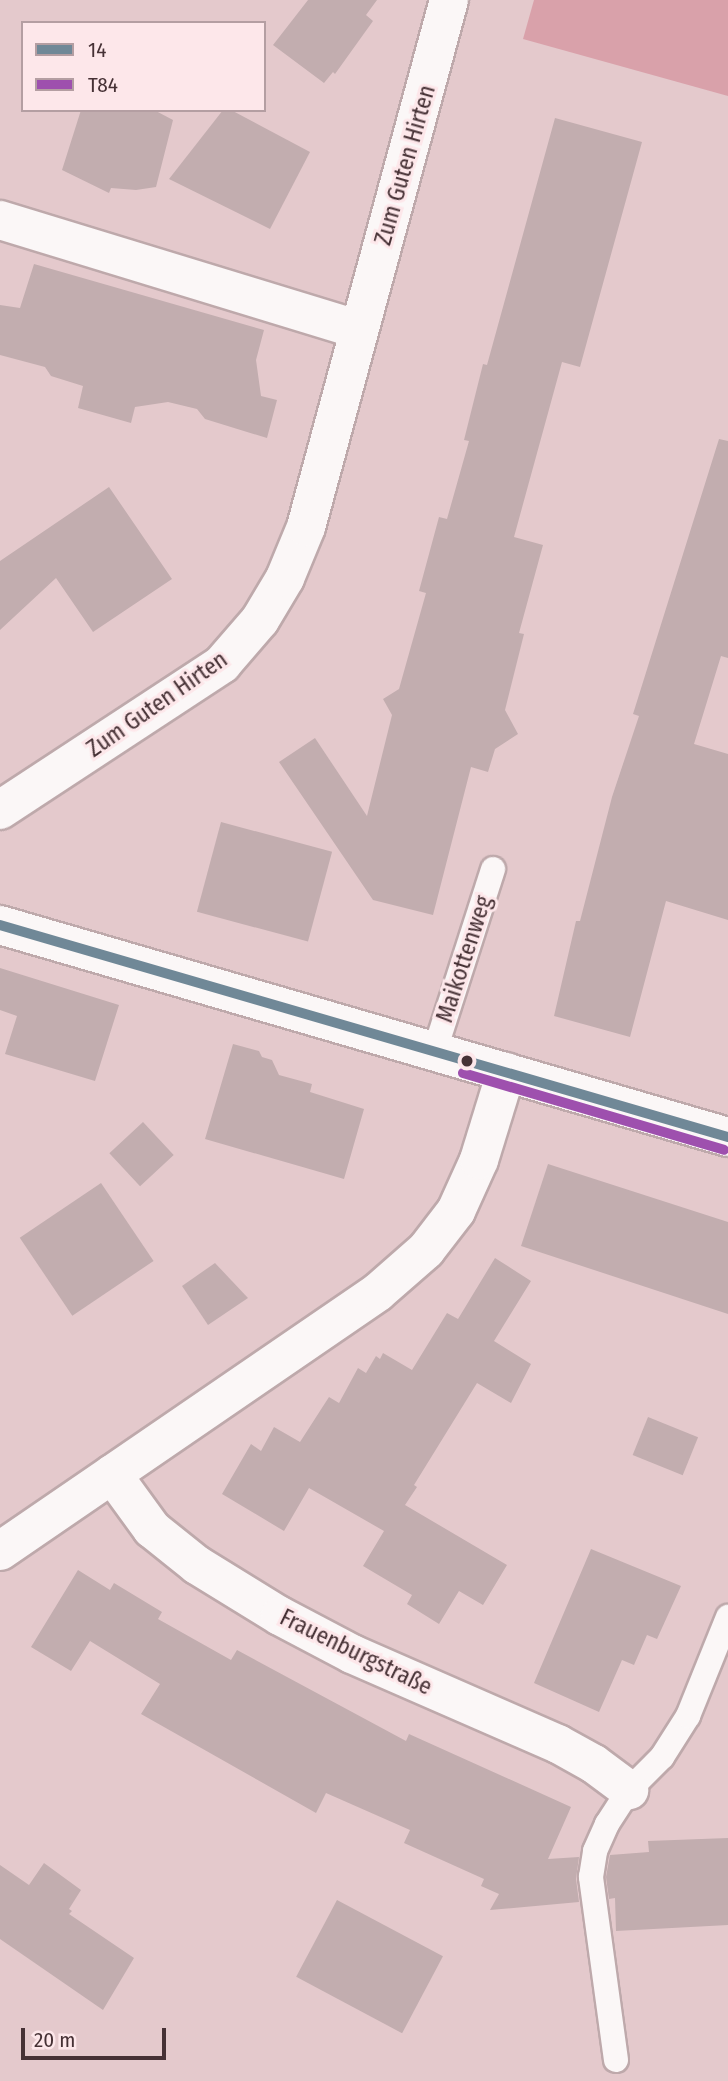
<!DOCTYPE html>
<meta charset="utf-8">
<style>
body{margin:0}
#map{position:relative;width:728px;height:2081px;overflow:hidden;background:#e4c9cc;font-family:"Fira Sans Condensed",sans-serif}
div>[style]{position:absolute}
.green>*{inset:0;background:#d9a1aa}
.building>*{inset:0;background:#c2adaf;transform-origin:0 0}
.roads{filter:drop-shadow(2px 0 #bea9ab) drop-shadow(-2px 0 #bea9ab) drop-shadow(0 2px #bea9ab) drop-shadow(0 -2px #bea9ab)}
.service>*{height:24px;margin:-12px;padding:0 12px;transform-origin:12px;border-radius:12px;background:#fbf7f7}
.minor>*{height:38px;margin:-19px;padding:0 19px;transform-origin:19px;border-radius:19px;background:#fbf7f7}
.bus-1>*{height:10px;margin:-5px;padding:0 5px;transform-origin:5px;border-radius:5px;background:#708897}
.bus-2>*{height:10px;margin:-5px;padding:0 5px;transform-origin:5px;border-radius:5px;background:#9e50ae}
.dots>*{width:19px;height:19px;translate:-50% -50%;box-sizing:border-box;border:4px solid #fde7ea;border-radius:50%}
span{translate:-50% -50%;white-space:nowrap;text-align:center;line-height:1.15;-webkit-text-stroke:6px #fde7ea;paint-order:stroke}
.street-label{font-size:23px;color:#463135}
.legend{position:absolute;left:21px;top:21px;width:245px;height:91px;box-sizing:border-box;background:#fde7ea;border:2px solid #b49ea2;margin:0;padding:9px 12px;list-style:none;font-size:21px;color:#463135}
.legend li{display:flex;align-items:center;gap:14px;height:35px}
.legend b{width:35px;border:2px solid #b49ea2}
.scale{position:absolute;left:21px;top:2028px;width:145px;height:32px;box-sizing:border-box;border:4px solid #463135;border-top:0;padding-left:9px;font-size:21px;line-height:24px;white-space:nowrap;color:#463135;-webkit-text-stroke:5px #fde7ea;paint-order:stroke}
</style>
<div id="map">
<div class="green">
<div style="clip-path:polygon(534px 0,728px 0,728px 96px,523px 39px)"></div>
</div>
<div class="building">
<div style="clip-path:polygon(308px 0,377px 0,366px 15px,373px 21px,335px 74px,333px 72px,324px 83px,273px 45px)"></div>
<div style="clip-path:polygon(81px 110px,154px 110px,173px 120px,156px 187px,136px 190px,111px 188px,109px 193px,62px 170px)"></div>
<div style="clip-path:polygon(223px 110px,231px 110px,310px 152px,270px 229px,169px 179px)"></div>
<div style="clip-path:polygon(555px 118px,642px 142px,580px 367px,562px 362px,514px 537px,543px 545px,519px 633px,524px 634px,505px 710px,518px 734px,495px 749px,488px 772px,471px 767px,433px 915px,373px 900px,279px 762px,315px 738px,367px 816px,392px 715px,383px 699px,399px 689px,426px 593px,419px 591px,439px 517px,447px 519px,469px 441px,464px 440px,483px 364px,487px 365px)"></div>
<div style="clip-path:polygon(34px 264px,264px 330px,256px 360px,261px 396px,277px 400px,267px 438px,205px 419px,197px 409px,168px 402px,135px 407px,131px 423px,78px 408px,83px 386px,51px 376px,45px 367px,0 355px,0 305px,20px 308px)"></div>
<div style="clip-path:polygon(719px 439px,728px 441px,728px 658px,721px 656px,694px 744px,728px 754px,728px 920px,666px 901px,630px 1037px,554px 1016px,576px 921px,580px 921px,612px 797px,639px 716px,633px 714px)"></div>
<div style="clip-path:polygon(109px 487px,172px 579px,93px 632px,56px 578px,0 630px,0 561px)"></div>
<div style="left:221px;top:822px;width:115px;height:93px;rotate:15deg"></div>
<div style="clip-path:polygon(0 968px,119px 1005px,95px 1081px,5px 1054px,17px 1016px,0 1010px)"></div>
<div style="clip-path:polygon(233px 1044px,259px 1051px,262px 1057px,272px 1060px,279px 1075px,312px 1084px,310px 1092px,364px 1109px,344px 1179px,205px 1139px)"></div>
<div style="left:143px;top:1122px;width:45px;height:46px;rotate:47deg"></div>
<div style="clip-path:polygon(548px 1164px,728px 1222px,728px 1314px,521px 1246px)"></div>
<div style="left:101px;top:1183px;width:94px;height:98px;rotate:56deg"></div>
<div style="clip-path:polygon(495px 1258px,531px 1281px,494px 1341px,531px 1364px,511px 1403px,477px 1383px,414px 1485px,417px 1487px,405px 1505px,507px 1565px,483px 1605px,459px 1591px,439px 1624px,407px 1604px,412px 1595px,363px 1566px,384px 1531px,309px 1488px,284px 1531px,222px 1494px,251px 1444px,261px 1451px,274px 1427px,300px 1442px,329px 1397px,339px 1403px,358px 1368px,366px 1373px,376px 1356px,380px 1359px,383px 1353px,412px 1370px,447px 1313px,458px 1319px)"></div>
<div style="clip-path:polygon(215px 1263px,248px 1298px,208px 1325px,182px 1286px)"></div>
<div style="left:648px;top:1417px;width:54px;height:41px;rotate:22deg"></div>
<div style="clip-path:polygon(591px 1549px,681px 1586px,657px 1639px,647px 1635px,634px 1665px,622px 1660px,599px 1712px,534px 1683px)"></div>
<div style="clip-path:polygon(78px 1570px,110px 1590px,114px 1583px,162px 1612px,158px 1619px,231px 1660px,237px 1650px,406px 1741px,409px 1734px,571px 1807px,548px 1859px,579px 1857px,576px 1879px,579px 1902px,490px 1910px,499px 1894px,481px 1886px,484px 1879px,404px 1843px,410px 1830px,326px 1793px,316px 1813px,141px 1714px,160px 1684px,90px 1641px,71px 1671px,31px 1647px)"></div>
<div style="clip-path:polygon(728px 1838px,728px 1925px,616px 1931px,615px 1898px,609px 1899px,606px 1877px,610px 1855px,649px 1852px,648px 1841px)"></div>
<div style="clip-path:polygon(44px 1863px,81px 1890px,69px 1909px,72px 1911px,69px 1914px,134px 1958px,103px 2010px,0 1939px,0 1865px,29px 1885px)"></div>
<div style="left:337px;top:1900px;width:120px;height:87px;rotate:28deg"></div>
</div>
<div class="roads">
<div class="service">
<div style="left:435px;top:1050px;width:190px;rotate:-72.2deg"></div>
<div style="left:616px;top:2060px;width:185px;rotate:-97.8deg"></div>
<div style="left:591px;top:1877px;width:26px;rotate:-81deg"></div>
<div style="left:595px;top:1851px;width:30px;rotate:-66deg"></div>
<div style="left:607px;top:1824px;width:40px;rotate:-57.1deg"></div>
<div style="left:629px;top:1790px;width:47px;rotate:-45deg"></div>
<div style="left:662px;top:1757px;width:49px;rotate:-57.6deg"></div>
<div style="left:688px;top:1716px;width:107px;rotate:-68deg"></div>
</div>
<div class="minor">
<div style="left:0;top:220px;width:375px;rotate:17deg"></div>
<div style="left:0;top:810px;width:266px;rotate:-33.3deg"></div>
<div style="left:222px;top:664px;width:58px;rotate:-49.2deg"></div>
<div style="left:260px;top:620px;width:49px;rotate:-59.2deg"></div>
<div style="left:285px;top:578px;width:55px;rotate:-67.6deg"></div>
<div style="left:306px;top:527px;width:546px;rotate:-74.82deg"></div>
<div style="left:0;top:925px;width:758px;rotate:16.24deg"></div>
<div style="left:112px;top:1474px;width:68px;rotate:54deg"></div>
<div style="left:152px;top:1529px;width:58px;rotate:38.7deg"></div>
<div style="left:197px;top:1565px;width:97px;rotate:31.6deg"></div>
<div style="left:280px;top:1616px;width:81px;rotate:27.8deg"></div>
<div style="left:352px;top:1654px;width:225px;rotate:23.6deg"></div>
<div style="left:558px;top:1744px;width:41px;rotate:29.1deg"></div>
<div style="left:594px;top:1764px;width:44px;rotate:36.6deg"></div>
<div style="left:0;top:1551px;width:458px;rotate:-34.4deg"></div>
<div style="left:378px;top:1292px;width:64px;rotate:-41.2deg"></div>
<div style="left:426px;top:1250px;width:49px;rotate:-52.4deg"></div>
<div style="left:456px;top:1211px;width:56px;rotate:-65.7deg"></div>
<div style="left:479px;top:1160px;width:92px;rotate:-72.9deg"></div>
</div>
</div>
<div class="bus-1">
<div style="left:0;top:925px;width:758px;rotate:16.24deg"></div>
</div>
<div class="bus-2">
<div style="left:463px;top:1073px;width:272px;rotate:16.4deg"></div>
</div>
<div class="dots">
<div style="left:467px;top:1061px;background:#463135"></div>
</div>
<div class="street-label">
<span style="left:405px;top:165px;rotate:-74deg">Zum Guten Hirten</span>
<span style="left:157px;top:704px;rotate:-35deg">Zum Guten Hirten</span>
<span style="left:464px;top:959px;rotate:-72deg">Maikottenweg</span>
<span style="left:356px;top:1652px;rotate:26deg">Frauenburgstraße</span>
</div>
<ul class="legend">
<li><b style="height:9px;background:#708897"></b>14</li>
<li><b style="height:9px;background:#9e50ae"></b>T84</li>
</ul>
<div class="scale">20 m</div>
</div>
